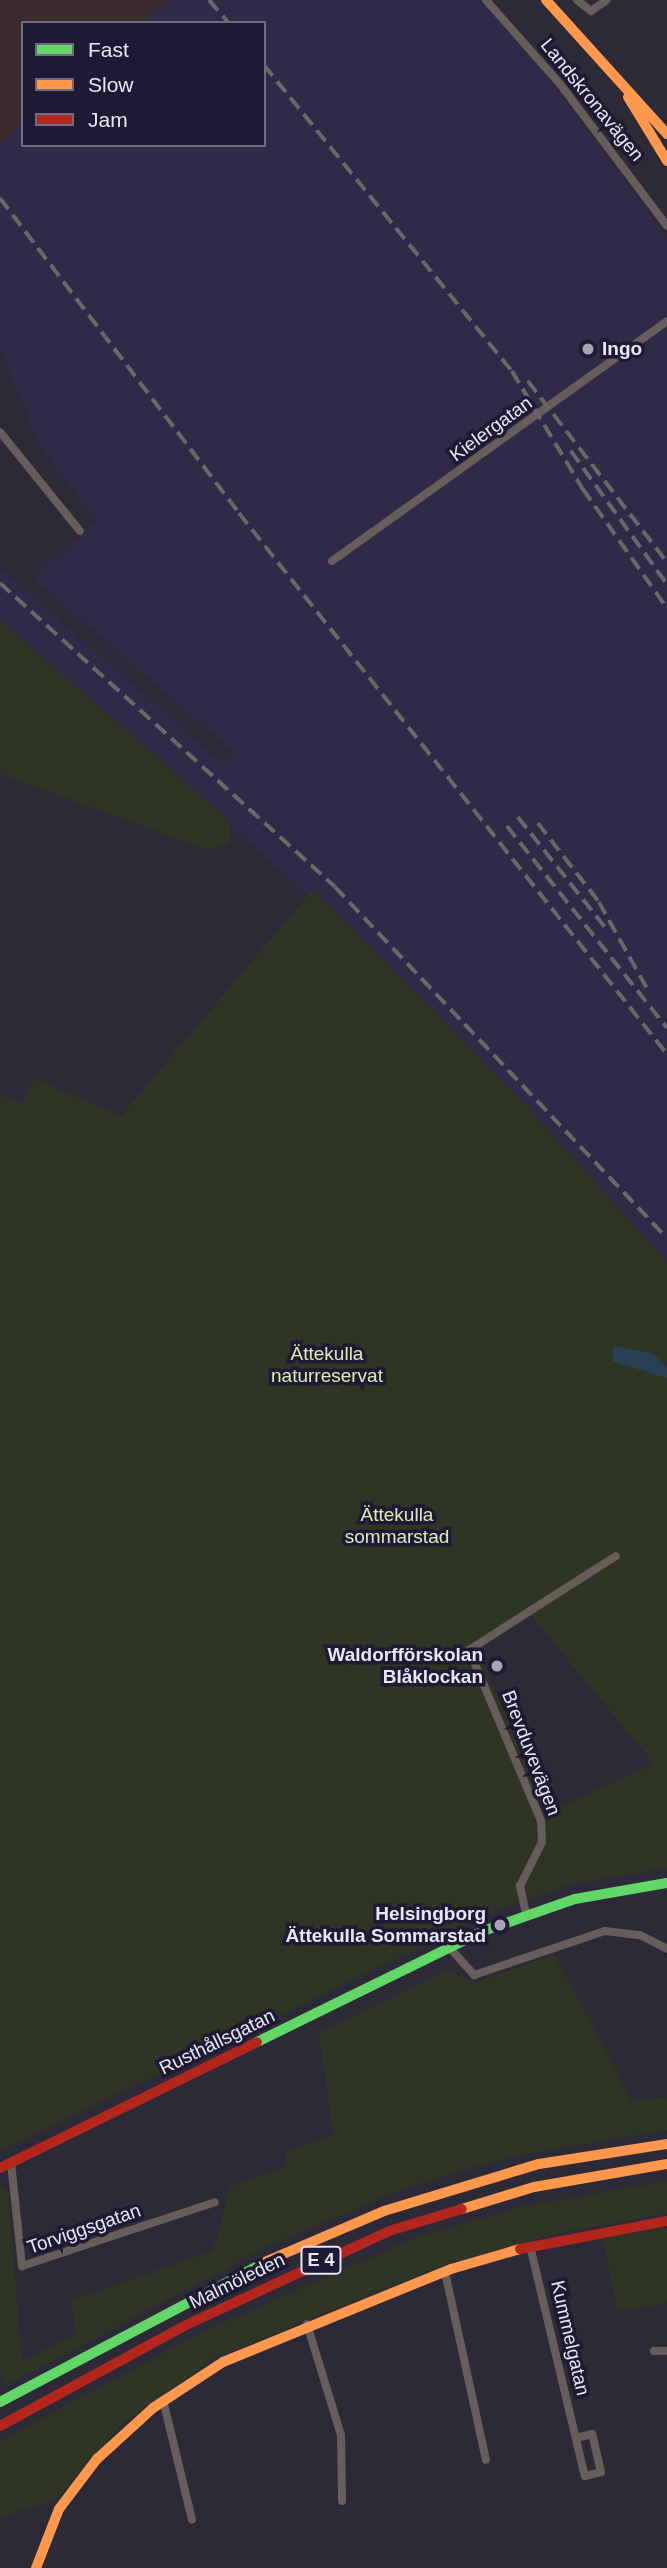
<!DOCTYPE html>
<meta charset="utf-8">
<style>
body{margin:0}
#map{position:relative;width:667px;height:2568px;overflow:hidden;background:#2c2a37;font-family:Arial,sans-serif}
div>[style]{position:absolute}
.commercial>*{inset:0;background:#3b292d}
.built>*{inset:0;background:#2f2a47}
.green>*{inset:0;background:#2f3524}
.water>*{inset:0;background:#2a4054}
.street>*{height:8px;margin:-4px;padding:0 4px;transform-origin:4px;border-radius:4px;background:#675e5b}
.fast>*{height:10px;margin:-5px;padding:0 5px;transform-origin:5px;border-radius:5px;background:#63d668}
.slow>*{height:10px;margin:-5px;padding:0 5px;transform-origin:5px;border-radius:5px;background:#ff974d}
.jam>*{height:10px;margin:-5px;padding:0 5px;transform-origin:5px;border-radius:5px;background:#b3261e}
.rail>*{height:3.5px;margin-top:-1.75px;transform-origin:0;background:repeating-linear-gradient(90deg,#6c6667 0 14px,transparent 0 21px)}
.dots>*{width:19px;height:19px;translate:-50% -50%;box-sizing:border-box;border:4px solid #1f1a33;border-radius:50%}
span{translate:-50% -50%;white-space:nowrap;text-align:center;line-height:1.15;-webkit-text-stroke:7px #1f1a33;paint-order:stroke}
.shield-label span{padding:2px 5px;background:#1f1a33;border:2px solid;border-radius:5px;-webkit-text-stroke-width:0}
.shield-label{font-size:18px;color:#e7e5f6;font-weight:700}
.street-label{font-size:19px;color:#e7e5f6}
.poi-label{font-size:19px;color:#e7e5f6;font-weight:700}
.left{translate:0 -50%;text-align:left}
.right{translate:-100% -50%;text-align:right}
.park-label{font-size:19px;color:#dbedb4}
.legend{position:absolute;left:21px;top:21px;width:245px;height:126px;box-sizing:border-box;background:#1f1a33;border:2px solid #6f6b81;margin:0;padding:9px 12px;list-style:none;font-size:21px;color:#e7e5f6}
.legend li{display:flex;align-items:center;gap:14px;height:35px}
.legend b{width:35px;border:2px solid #6f6b81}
</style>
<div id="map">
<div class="commercial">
<div style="clip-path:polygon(0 0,170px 0,141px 23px,23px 23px,23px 122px,0 143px)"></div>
</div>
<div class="built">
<div style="clip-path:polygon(170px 0,491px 0,667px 239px,667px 1268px,341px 925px,0 620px,0 568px,224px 765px,235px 753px,33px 578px,97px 520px,40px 447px,0 348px,0 143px,23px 122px,23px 145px,264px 145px,264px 23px,141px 23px)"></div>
</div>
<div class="green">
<div style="clip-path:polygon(0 620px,230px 821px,230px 843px,208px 850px,0 774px)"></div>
<div style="clip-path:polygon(evenodd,313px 889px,524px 1103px,667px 1262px,667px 1868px,570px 1885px,500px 1909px,0 2151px,0 1095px,22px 1104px,35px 1079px,121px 1116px,313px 889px,531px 1615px,654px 1764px,548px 1812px,477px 1651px,531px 1615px)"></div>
<div style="clip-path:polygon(554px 1954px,631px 2100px,667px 2097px,667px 2130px,510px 2157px,411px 2186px,271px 2245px,6px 2386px,0 2375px,0 2184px,8px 2193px,22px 2362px,76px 2333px,71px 2300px,213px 2251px,230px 2187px,285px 2167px,285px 2152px,333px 2135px,319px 2033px,448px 1970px,474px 1983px)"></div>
<div style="clip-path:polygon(667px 2181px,667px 2214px,550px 2235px,438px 2267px,213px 2359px,120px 2426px,56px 2500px,0 2517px,0 2441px,198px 2334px,417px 2237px,520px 2207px)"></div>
<div style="clip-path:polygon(667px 2228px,667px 2303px,617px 2311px,603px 2238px)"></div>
</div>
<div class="water">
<div style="clip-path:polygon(614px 1346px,652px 1353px,667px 1368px,667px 1378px,612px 1361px)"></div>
</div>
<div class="street">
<div style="left:486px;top:0;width:112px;rotate:48.6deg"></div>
<div style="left:560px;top:84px;width:178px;rotate:53deg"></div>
<div style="left:577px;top:0;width:18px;rotate:38deg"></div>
<div style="left:591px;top:11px;width:19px;rotate:-35deg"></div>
<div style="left:0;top:432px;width:127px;rotate:51.1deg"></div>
<div style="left:332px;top:561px;width:412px;rotate:-35.6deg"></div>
<div style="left:526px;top:1914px;width:29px;rotate:-102deg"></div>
<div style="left:520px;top:1886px;width:49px;rotate:-63.4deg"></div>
<div style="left:542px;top:1842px;width:21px;rotate:-93deg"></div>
<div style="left:541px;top:1821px;width:186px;rotate:-112.8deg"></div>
<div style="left:469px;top:1650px;width:174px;rotate:-32.6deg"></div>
<div style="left:449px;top:1947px;width:38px;rotate:48deg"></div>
<div style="left:474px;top:1975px;width:138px;rotate:-18.6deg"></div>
<div style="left:605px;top:1931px;width:35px;rotate:7deg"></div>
<div style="left:640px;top:1935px;width:30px;rotate:27deg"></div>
<div style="left:11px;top:2163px;width:104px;rotate:83.9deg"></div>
<div style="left:22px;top:2266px;width:203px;rotate:-18.3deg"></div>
<div style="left:530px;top:2246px;width:236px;rotate:76.6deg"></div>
<div style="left:585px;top:2476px;width:16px;rotate:-14deg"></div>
<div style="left:601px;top:2472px;width:39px;rotate:-103deg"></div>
<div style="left:592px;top:2434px;width:16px;rotate:166deg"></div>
<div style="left:445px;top:2272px;width:192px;rotate:77.7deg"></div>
<div style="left:307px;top:2324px;width:116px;rotate:73deg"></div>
<div style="left:341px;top:2435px;width:66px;rotate:89.1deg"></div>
<div style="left:654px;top:2351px;width:13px"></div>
<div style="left:163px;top:2400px;width:123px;rotate:76.4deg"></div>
</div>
<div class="fast">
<div style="left:257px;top:2042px;width:255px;rotate:-26.1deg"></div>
<div style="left:486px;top:1930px;width:94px;rotate:-19.2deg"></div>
<div style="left:575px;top:1899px;width:93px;rotate:-9.9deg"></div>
<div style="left:0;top:2402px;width:302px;rotate:-27.8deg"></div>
</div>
<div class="slow">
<div style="left:546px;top:0;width:181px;rotate:47.9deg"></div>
<div style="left:628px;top:97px;width:75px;rotate:58.6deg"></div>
<div style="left:462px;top:2209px;width:75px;rotate:-17deg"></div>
<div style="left:534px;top:2187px;width:135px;rotate:-9.8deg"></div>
<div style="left:267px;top:2261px;width:127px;rotate:-23.1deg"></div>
<div style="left:384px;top:2211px;width:162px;rotate:-16.9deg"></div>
<div style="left:539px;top:2164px;width:130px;rotate:-8.9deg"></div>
<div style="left:36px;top:2568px;width:63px;rotate:-68.7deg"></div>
<div style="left:59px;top:2509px;width:63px;rotate:-52.8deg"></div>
<div style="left:97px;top:2459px;width:76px;rotate:-42.3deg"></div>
<div style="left:153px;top:2408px;width:84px;rotate:-33.3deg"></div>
<div style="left:223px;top:2362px;width:246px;rotate:-22.2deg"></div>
<div style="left:451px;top:2269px;width:72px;rotate:-16.2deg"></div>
</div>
<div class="jam">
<div style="left:0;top:2168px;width:286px;rotate:-26.1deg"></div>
<div style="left:520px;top:2249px;width:150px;rotate:-10.8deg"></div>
<div style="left:0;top:2426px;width:212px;rotate:-28.5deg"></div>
<div style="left:186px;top:2325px;width:224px;rotate:-24.8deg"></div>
<div style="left:389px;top:2231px;width:76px;rotate:-16.8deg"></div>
</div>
<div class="rail">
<div style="left:209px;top:0;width:30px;rotate:49deg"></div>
<div style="left:264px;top:65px;width:394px;rotate:51deg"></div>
<div style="left:512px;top:371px;width:138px;rotate:59deg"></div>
<div style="left:583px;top:489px;width:146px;rotate:54.8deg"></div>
<div style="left:0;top:198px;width:395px;rotate:52.8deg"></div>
<div style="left:239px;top:513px;width:690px;rotate:51.65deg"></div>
<div style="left:528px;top:381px;width:228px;rotate:52.5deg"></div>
<div style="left:571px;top:451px;width:164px;rotate:54.2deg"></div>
<div style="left:0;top:583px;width:452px;rotate:42.2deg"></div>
<div style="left:335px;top:887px;width:483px;rotate:46.6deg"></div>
<div style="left:518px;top:817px;width:140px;rotate:51.7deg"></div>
<div style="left:538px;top:823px;width:100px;rotate:52.3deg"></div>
<div style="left:599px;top:902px;width:103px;rotate:60.9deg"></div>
<div style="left:507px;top:826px;width:258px;rotate:51.6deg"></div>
</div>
<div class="dots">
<div style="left:588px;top:349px;background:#a6a4b3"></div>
<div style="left:497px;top:1666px;background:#a6a4b3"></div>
<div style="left:500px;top:1925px;background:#a6a4b3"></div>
</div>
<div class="shield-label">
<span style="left:321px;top:2260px">E 4</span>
</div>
<div class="street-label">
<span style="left:592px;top:100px;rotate:51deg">Landskronavägen</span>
<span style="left:491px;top:429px;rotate:-36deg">Kielergatan</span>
<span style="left:531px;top:1753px;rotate:69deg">Brevduvevägen</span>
<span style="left:217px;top:2042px;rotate:-26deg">Rusthållsgatan</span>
<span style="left:84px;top:2229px;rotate:-19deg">Torviggsgatan</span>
<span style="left:237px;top:2281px;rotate:-26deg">Malmöleden</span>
<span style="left:570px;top:2338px;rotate:77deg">Kummelgatan</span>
</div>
<div class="poi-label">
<span class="left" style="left:602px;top:349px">Ingo</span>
<span class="right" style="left:483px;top:1666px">Waldorfförskolan<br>Blåklockan</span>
<span class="right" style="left:486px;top:1925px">Helsingborg<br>Ättekulla Sommarstad</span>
</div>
<div class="park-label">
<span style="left:327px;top:1365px">Ättekulla<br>naturreservat</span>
<span style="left:397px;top:1526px">Ättekulla<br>sommarstad</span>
</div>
<ul class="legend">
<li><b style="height:9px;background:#63d668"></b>Fast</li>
<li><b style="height:9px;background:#ff974d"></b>Slow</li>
<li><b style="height:9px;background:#b3261e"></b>Jam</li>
</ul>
</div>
